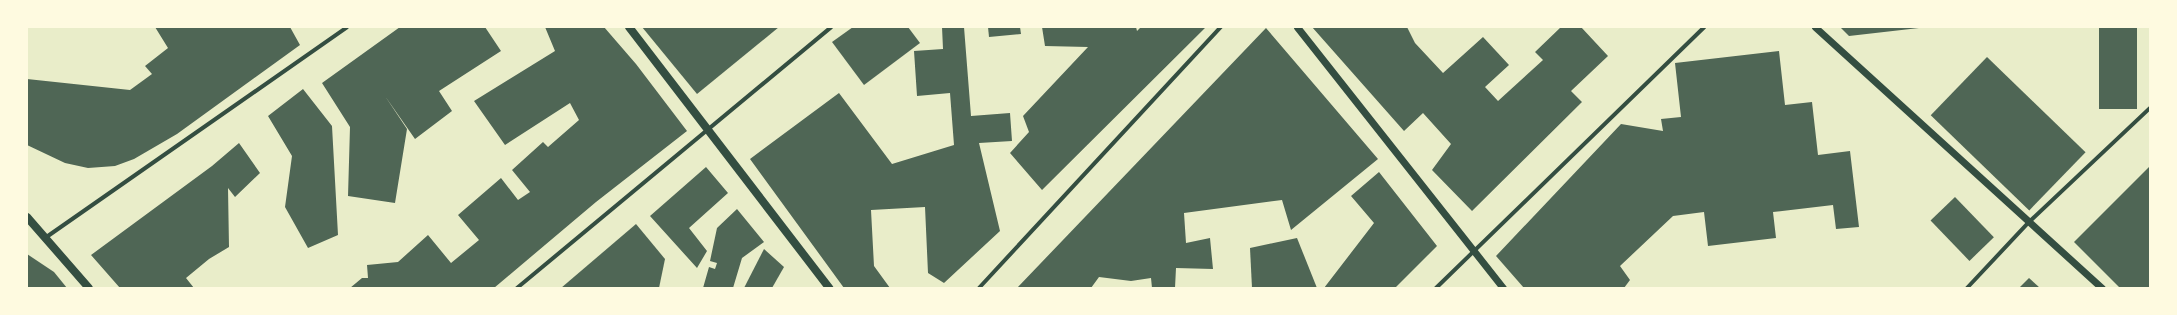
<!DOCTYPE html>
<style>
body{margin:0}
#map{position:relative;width:2177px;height:315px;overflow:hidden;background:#e9edc9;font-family:Inter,sans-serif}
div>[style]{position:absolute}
.building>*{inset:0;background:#4f6655;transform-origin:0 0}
.minor>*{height:4px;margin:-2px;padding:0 2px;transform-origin:2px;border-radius:2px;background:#344e41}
.tertiary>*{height:7px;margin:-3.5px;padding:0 3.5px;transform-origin:3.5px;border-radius:3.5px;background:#344e41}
.secondary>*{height:8px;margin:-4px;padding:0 4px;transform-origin:4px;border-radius:4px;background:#344e41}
span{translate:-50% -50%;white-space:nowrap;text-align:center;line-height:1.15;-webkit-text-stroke:3px #fefae0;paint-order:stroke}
.frame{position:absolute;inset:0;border:28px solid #fefae0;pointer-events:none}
</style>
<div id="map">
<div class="building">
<div style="clip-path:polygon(155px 27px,290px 27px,300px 45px,177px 134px,134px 159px,115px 166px,88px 168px,65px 163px,27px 145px,27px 79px,130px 90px,152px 74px,145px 66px,168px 48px)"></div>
<div style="clip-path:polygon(400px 27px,485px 27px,501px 51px,439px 91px,452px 111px,415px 139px,385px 96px,407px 129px,395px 203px,348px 196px,350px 127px,322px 83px)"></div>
<div style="clip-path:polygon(545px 27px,604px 27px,636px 64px,687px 131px,596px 202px,494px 288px,350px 288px,362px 278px,368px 278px,367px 265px,398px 262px,428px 235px,451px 263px,479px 240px,458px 215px,501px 178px,518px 200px,530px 192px,512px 170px,543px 142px,548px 147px,579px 120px,570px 103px,505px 145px,474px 101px,555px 51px)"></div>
<div style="clip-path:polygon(642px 27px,779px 27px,697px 94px)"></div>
<div style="clip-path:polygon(853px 27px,908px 27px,920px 43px,864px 85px,832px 42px)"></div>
<div style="clip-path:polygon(942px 27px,964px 27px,971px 116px,1010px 113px,1012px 141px,979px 143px,1000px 231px,944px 283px,928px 273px,925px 207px,871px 210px,874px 266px,890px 288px,844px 288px,750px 159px,839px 93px,892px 164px,954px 145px,950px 93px,917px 96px,914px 51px,943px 49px)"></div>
<div style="clip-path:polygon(988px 27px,1020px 27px,1021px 34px,989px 37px)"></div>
<div style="clip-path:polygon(1042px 27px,1136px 27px,1137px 31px,1141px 27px,1206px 27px,1042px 190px,1010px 153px,1029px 132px,1023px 116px,1088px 47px,1045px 46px)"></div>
<div style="clip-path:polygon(1312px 27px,1407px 27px,1415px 43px,1443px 73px,1483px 37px,1509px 65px,1485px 87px,1498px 101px,1543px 60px,1535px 52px,1561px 27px,1581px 27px,1608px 56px,1571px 91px,1582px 102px,1472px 211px,1432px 170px,1451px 144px,1423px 113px,1404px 131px)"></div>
<div style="clip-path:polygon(1840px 27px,1919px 27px,1919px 28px,1849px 36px)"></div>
<div style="left:2099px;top:27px;width:38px;height:82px"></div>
<div style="clip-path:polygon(1266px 28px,1378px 159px,1291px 230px,1282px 200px,1184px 213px,1186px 243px,1210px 238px,1213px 269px,1176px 268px,1175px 288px,1152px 288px,1151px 278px,1131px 281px,1099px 277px,1091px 288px,1017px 288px)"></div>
<div style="clip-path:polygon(1779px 51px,1785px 105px,1812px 102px,1818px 155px,1850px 151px,1859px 227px,1836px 229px,1833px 205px,1773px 212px,1776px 238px,1708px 246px,1704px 212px,1673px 216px,1620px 266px,1630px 280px,1624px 288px,1524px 288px,1496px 256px,1621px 124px,1663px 131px,1661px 119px,1681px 117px,1675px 63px)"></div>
<div style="left:1987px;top:57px;width:137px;height:81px;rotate:44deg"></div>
<div style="clip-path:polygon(303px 89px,332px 126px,338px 235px,308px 248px,285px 207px,292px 156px,268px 116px)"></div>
<div style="clip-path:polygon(239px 143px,260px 173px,235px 197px,228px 188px,229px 247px,209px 259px,186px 278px,194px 288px,120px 288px,91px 255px,212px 166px)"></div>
<div style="clip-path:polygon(2150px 166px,2150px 288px,2120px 288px,2074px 242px)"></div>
<div style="clip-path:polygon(706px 167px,728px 193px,689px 228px,707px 251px,697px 268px,650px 216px)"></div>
<div style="clip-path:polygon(1379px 172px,1437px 246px,1395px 288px,1324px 288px,1374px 223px,1351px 196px)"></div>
<div style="left:1955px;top:197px;width:56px;height:34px;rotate:46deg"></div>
<div style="clip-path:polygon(737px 209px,764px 242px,742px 258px,733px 288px,703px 288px,709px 267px,715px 269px,717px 263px,710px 261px,717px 228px)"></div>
<div style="clip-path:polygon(636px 224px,665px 259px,659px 288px,561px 288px)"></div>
<div style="clip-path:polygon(1297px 238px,1317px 288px,1252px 288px,1250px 248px)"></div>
<div style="clip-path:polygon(764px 249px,784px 267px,772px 288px,744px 288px)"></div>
<div style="clip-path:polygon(27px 254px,54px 272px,67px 288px,27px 288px)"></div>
<div style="clip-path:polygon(2029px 278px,2040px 288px,2019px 288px)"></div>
</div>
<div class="minor">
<div style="left:45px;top:238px;width:368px;rotate:-34.9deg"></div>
<div style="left:517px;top:288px;width:408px;rotate:-39.7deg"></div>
<div style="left:979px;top:288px;width:356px;rotate:-47.2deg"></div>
<div style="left:1436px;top:288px;width:374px;rotate:-44.2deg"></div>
<div style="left:1967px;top:288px;width:91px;rotate:-46.8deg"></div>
<div style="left:2029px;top:222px;width:166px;rotate:-43.3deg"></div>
</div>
<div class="tertiary">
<div style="left:1297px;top:27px;width:333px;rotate:51.7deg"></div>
<div style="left:1815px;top:27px;width:388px;rotate:42.3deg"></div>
</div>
<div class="secondary">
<div style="left:629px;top:27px;width:329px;rotate:52.5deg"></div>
<div style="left:27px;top:217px;width:94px;rotate:48.9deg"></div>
</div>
<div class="frame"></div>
</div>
